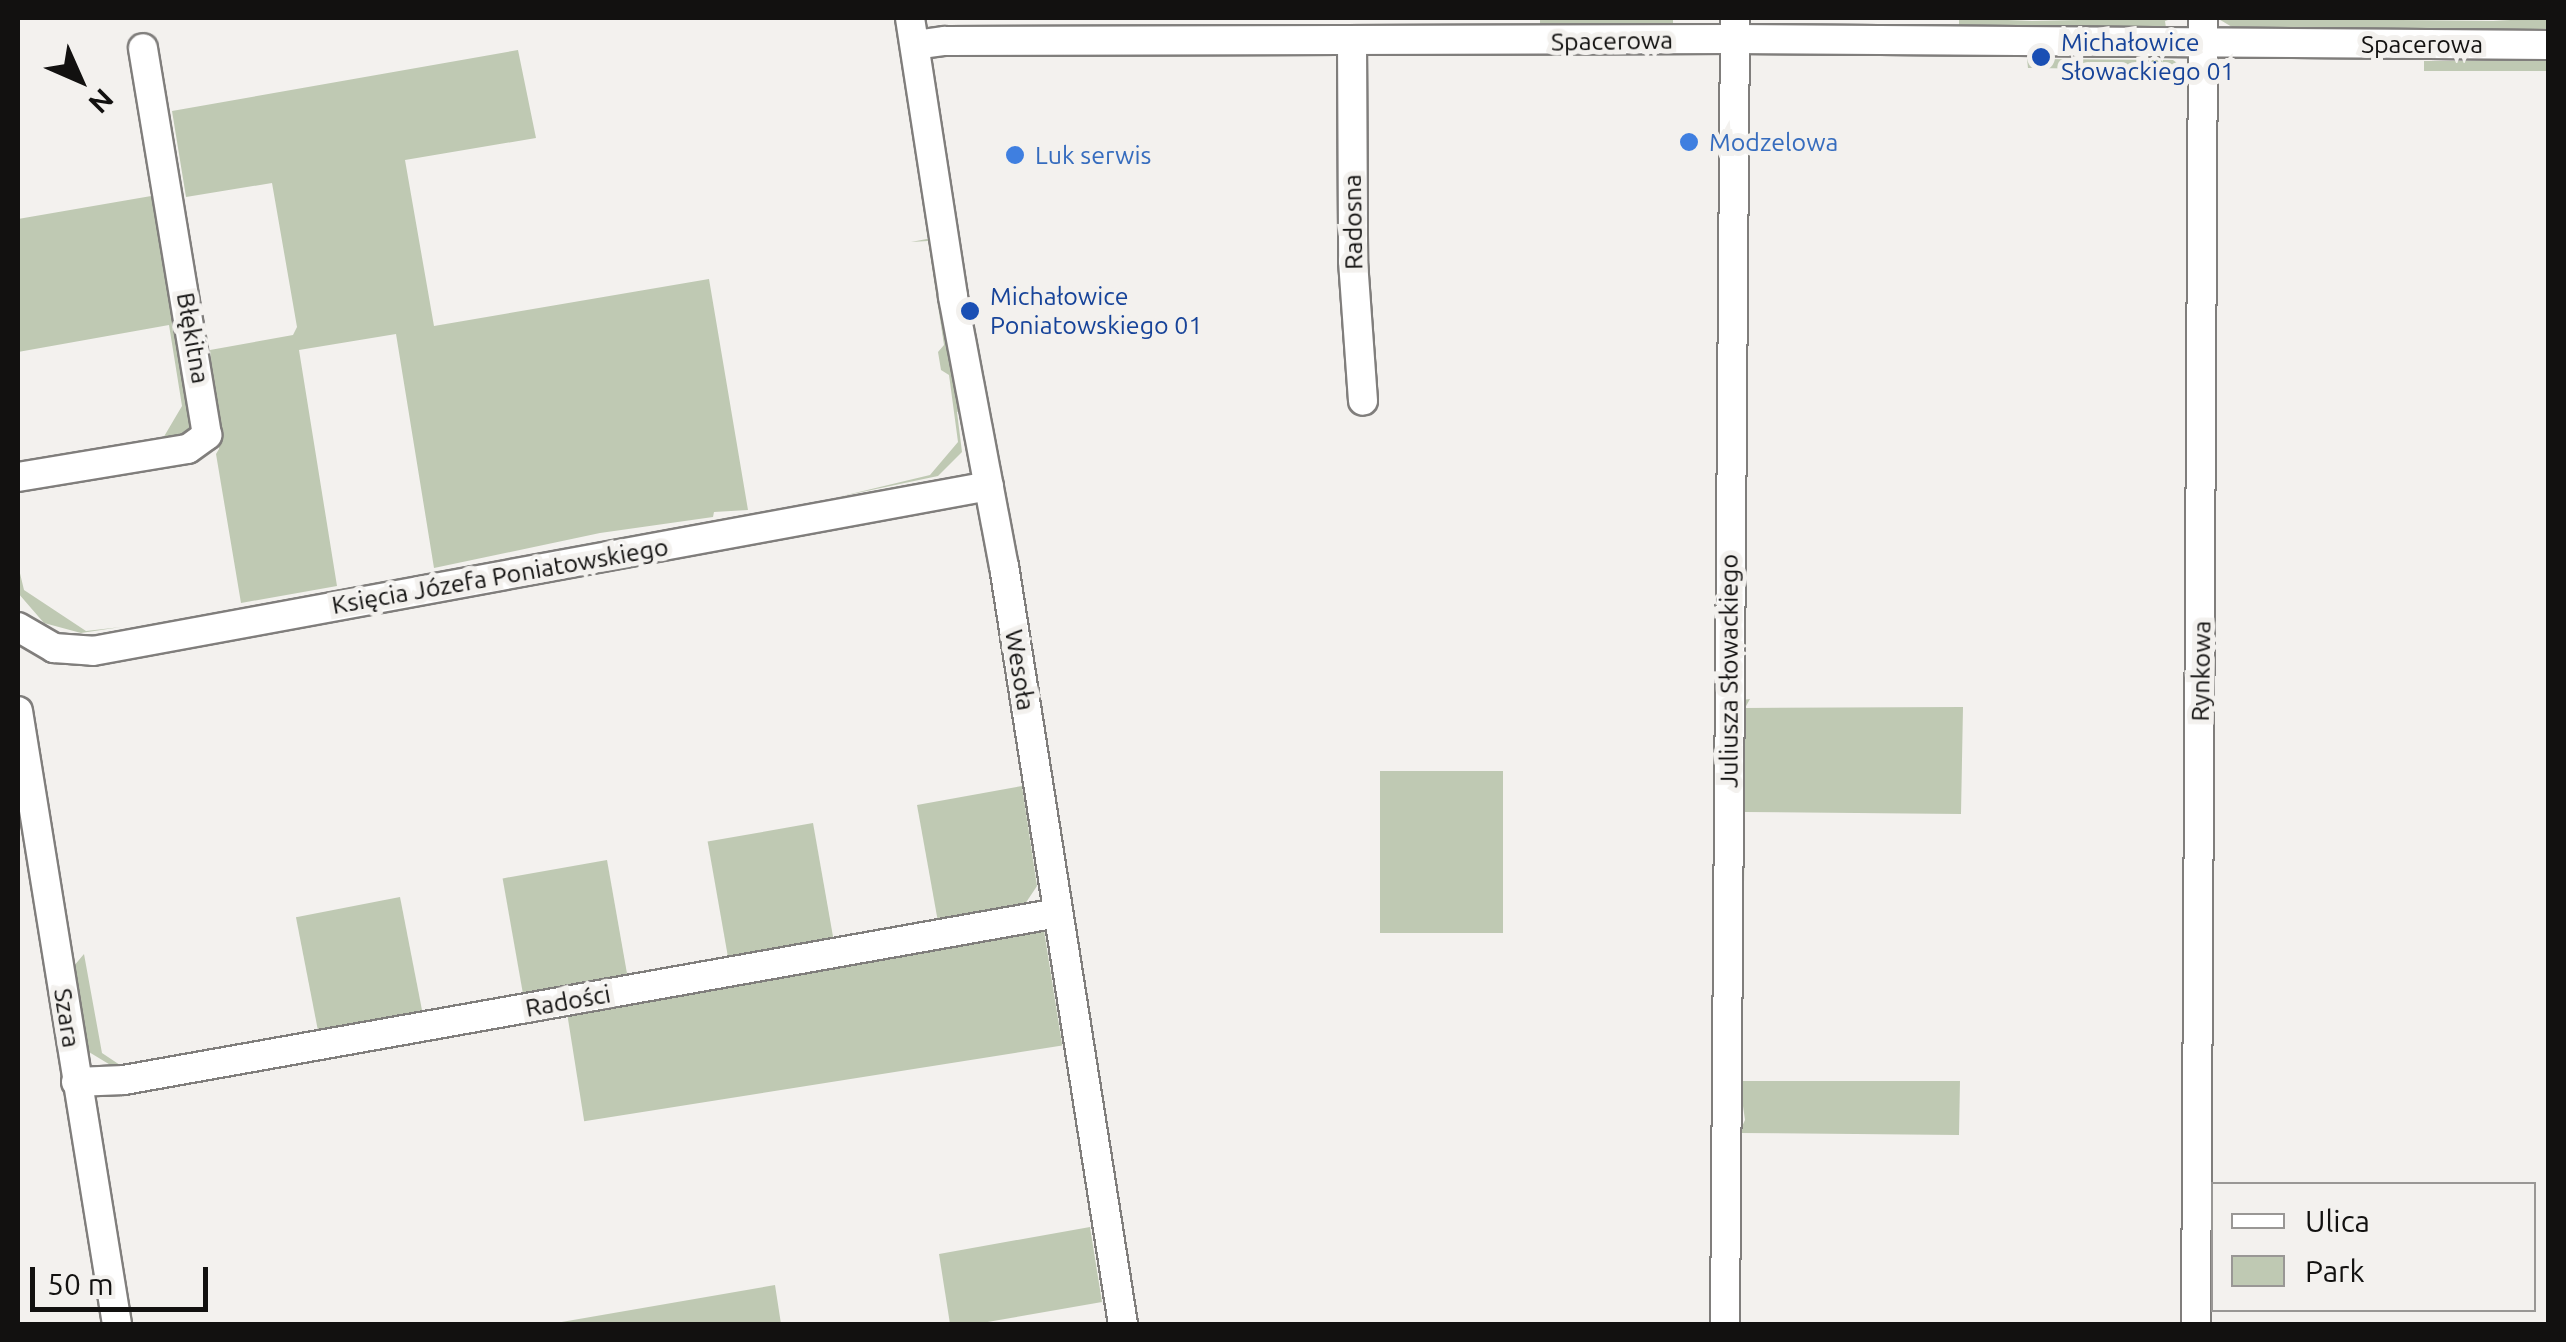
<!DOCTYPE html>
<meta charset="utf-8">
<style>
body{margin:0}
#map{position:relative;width:2566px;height:1342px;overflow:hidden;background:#f3f1ee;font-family:Ubuntu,sans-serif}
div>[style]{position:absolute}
.green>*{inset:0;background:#bfc9b3;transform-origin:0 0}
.roads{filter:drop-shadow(2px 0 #807e7c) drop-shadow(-2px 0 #807e7c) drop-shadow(0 2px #807e7c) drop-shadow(0 -2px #807e7c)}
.minor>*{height:28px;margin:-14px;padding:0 14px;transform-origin:14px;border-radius:14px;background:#fff}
.dots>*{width:28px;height:28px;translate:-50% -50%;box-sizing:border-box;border:5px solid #f3f1ee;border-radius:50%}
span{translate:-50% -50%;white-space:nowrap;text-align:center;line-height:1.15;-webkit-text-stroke:10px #f3f1ee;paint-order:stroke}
.street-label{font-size:25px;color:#121110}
.transit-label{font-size:25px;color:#164399}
.left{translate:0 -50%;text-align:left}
.shop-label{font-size:25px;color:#366cbe}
.frame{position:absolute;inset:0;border:20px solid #121110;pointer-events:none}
.legend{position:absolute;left:2211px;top:1182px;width:325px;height:130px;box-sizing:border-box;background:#f3f1ee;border:2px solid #999795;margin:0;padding:12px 18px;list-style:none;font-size:30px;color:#121110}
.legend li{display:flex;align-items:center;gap:20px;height:50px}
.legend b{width:50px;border:2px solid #999795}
.north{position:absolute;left:30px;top:30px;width:100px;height:100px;-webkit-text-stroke:8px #f3f1ee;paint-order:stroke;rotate:135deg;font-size:28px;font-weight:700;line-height:40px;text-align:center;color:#121110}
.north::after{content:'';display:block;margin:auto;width:35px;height:45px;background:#121110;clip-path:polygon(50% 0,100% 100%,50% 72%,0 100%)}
.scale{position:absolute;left:30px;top:1267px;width:178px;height:45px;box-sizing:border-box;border:5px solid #121110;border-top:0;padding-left:12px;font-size:30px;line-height:35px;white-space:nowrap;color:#121110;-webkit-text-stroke:8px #f3f1ee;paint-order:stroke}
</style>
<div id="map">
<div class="green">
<div style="left:1540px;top:18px;width:133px;height:13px"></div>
<div style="clip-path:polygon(1959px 18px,2032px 21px,2174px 18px,2165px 21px,2166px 28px,2156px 31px,1959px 29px)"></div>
<div style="clip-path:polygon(2217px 18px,2493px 21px,2548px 18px,2548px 33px,2237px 30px)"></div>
<div style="clip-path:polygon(518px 50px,536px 138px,405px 160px,434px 326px,709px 279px,748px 510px,714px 512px,713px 517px,600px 533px,434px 568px,396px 334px,299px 350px,337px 586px,241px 603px,216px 454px,219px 449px,210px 350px,293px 335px,297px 327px,272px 183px,186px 197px,172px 111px)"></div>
<div style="clip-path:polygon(2027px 59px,2173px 60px,2186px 70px,2028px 68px)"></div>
<div style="left:2424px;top:61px;width:124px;height:10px"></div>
<div style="clip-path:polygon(157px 195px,197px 410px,190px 430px,159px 445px,182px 406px,169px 325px,18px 352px,18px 219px)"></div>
<div style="clip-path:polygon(932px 238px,964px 410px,957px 412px,962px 452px,938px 476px,838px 497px,930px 475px,958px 442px,949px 375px,941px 370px,938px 352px,944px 345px,928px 241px,911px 242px)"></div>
<div style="clip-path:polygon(18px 565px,24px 590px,86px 631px,121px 627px,81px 633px,44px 623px,18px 593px)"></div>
<div style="clip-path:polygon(1750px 699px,1745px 708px,1963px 707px,1961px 814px,1745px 812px,1744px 884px,1740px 883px,1738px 771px,1745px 767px,1742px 700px)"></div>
<div style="left:1380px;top:771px;width:123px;height:162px"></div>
<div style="clip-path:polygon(1022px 786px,1037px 886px,1023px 907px,938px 922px,917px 805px)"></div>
<div style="left:813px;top:823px;width:119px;height:107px;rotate:80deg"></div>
<div style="left:607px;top:860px;width:119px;height:106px;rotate:80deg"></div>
<div style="left:400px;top:897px;width:119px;height:106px;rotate:79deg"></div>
<div style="left:1043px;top:924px;width:123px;height:484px;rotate:81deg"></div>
<div style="clip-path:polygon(84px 954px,102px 1053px,123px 1067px,122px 1072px,79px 1046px,73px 967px)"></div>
<div style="clip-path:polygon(1740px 1027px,1741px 1081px,1960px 1081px,1959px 1135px,1739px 1133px,1745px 1120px,1743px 1106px,1735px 1105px)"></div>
<div style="clip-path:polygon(1090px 1227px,1102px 1302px,976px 1324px,950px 1324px,939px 1254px)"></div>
<div style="clip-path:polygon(775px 1285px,781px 1324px,550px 1324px)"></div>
</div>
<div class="roads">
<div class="minor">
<div style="left:910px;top:18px;width:282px;rotate:81.2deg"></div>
<div style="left:953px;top:297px;width:274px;rotate:79.3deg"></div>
<div style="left:1004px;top:566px;width:767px;rotate:81.08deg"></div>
<div style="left:1352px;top:42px;width:219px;rotate:89.7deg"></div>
<div style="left:1353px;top:261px;width:140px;rotate:85.9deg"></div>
<div style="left:915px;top:45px;width:30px;rotate:-8deg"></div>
<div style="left:945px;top:41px;width:789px;rotate:-0.15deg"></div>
<div style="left:1734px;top:39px;width:814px;rotate:0.42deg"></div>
<div style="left:18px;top:477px;width:172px;rotate:-9.4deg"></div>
<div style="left:188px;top:449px;width:24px;rotate:-36deg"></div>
<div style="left:207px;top:435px;width:392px;rotate:-99.4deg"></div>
<div style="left:18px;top:627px;width:42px;rotate:30.3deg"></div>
<div style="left:54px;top:648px;width:39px;rotate:4deg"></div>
<div style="left:93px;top:651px;width:911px;rotate:-10.43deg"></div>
<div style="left:18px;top:711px;width:621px;rotate:80.83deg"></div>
<div style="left:76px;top:1082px;width:48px;rotate:-2.4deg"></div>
<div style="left:124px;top:1080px;width:949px;rotate:-10.14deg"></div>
<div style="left:1725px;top:1324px;width:1306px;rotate:-89.56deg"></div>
<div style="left:2196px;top:1324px;width:1306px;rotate:-89.69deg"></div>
</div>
</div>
<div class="dots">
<div style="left:2041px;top:57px;background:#1a4fb4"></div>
<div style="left:1689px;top:142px;background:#3f7fe0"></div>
<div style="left:1015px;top:155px;background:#3f7fe0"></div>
<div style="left:970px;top:311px;background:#1a4fb4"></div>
</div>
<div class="street-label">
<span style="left:1612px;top:41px;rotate:-1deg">Spacerowa</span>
<span style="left:2422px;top:44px">Spacerowa</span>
<span style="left:1353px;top:222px;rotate:-91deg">Radosna</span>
<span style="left:193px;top:338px;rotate:80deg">Błękitna</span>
<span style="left:500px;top:576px;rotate:-10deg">Księcia Józefa Poniatowskiego</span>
<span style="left:1020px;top:670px;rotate:81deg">Wesoła</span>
<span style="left:1729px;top:671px;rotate:-90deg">Juliusza Słowackiego</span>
<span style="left:2201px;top:671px;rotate:-89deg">Rynkowa</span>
<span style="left:568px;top:1001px;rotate:-10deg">Radości</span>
<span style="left:67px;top:1018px;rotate:81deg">Szara</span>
</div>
<div class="transit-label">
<span class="left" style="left:2061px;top:57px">Michałowice<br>Słowackiego 01</span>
<span class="left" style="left:990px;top:311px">Michałowice<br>Poniatowskiego 01</span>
</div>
<div class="shop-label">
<span class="left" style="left:1709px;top:142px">Modzelowa</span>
<span class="left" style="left:1035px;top:155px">Luk serwis</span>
</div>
<div class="frame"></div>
<ul class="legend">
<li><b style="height:12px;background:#fff"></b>Ulica</li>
<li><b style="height:28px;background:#bfc9b3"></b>Park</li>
</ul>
<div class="north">N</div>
<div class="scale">50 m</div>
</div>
